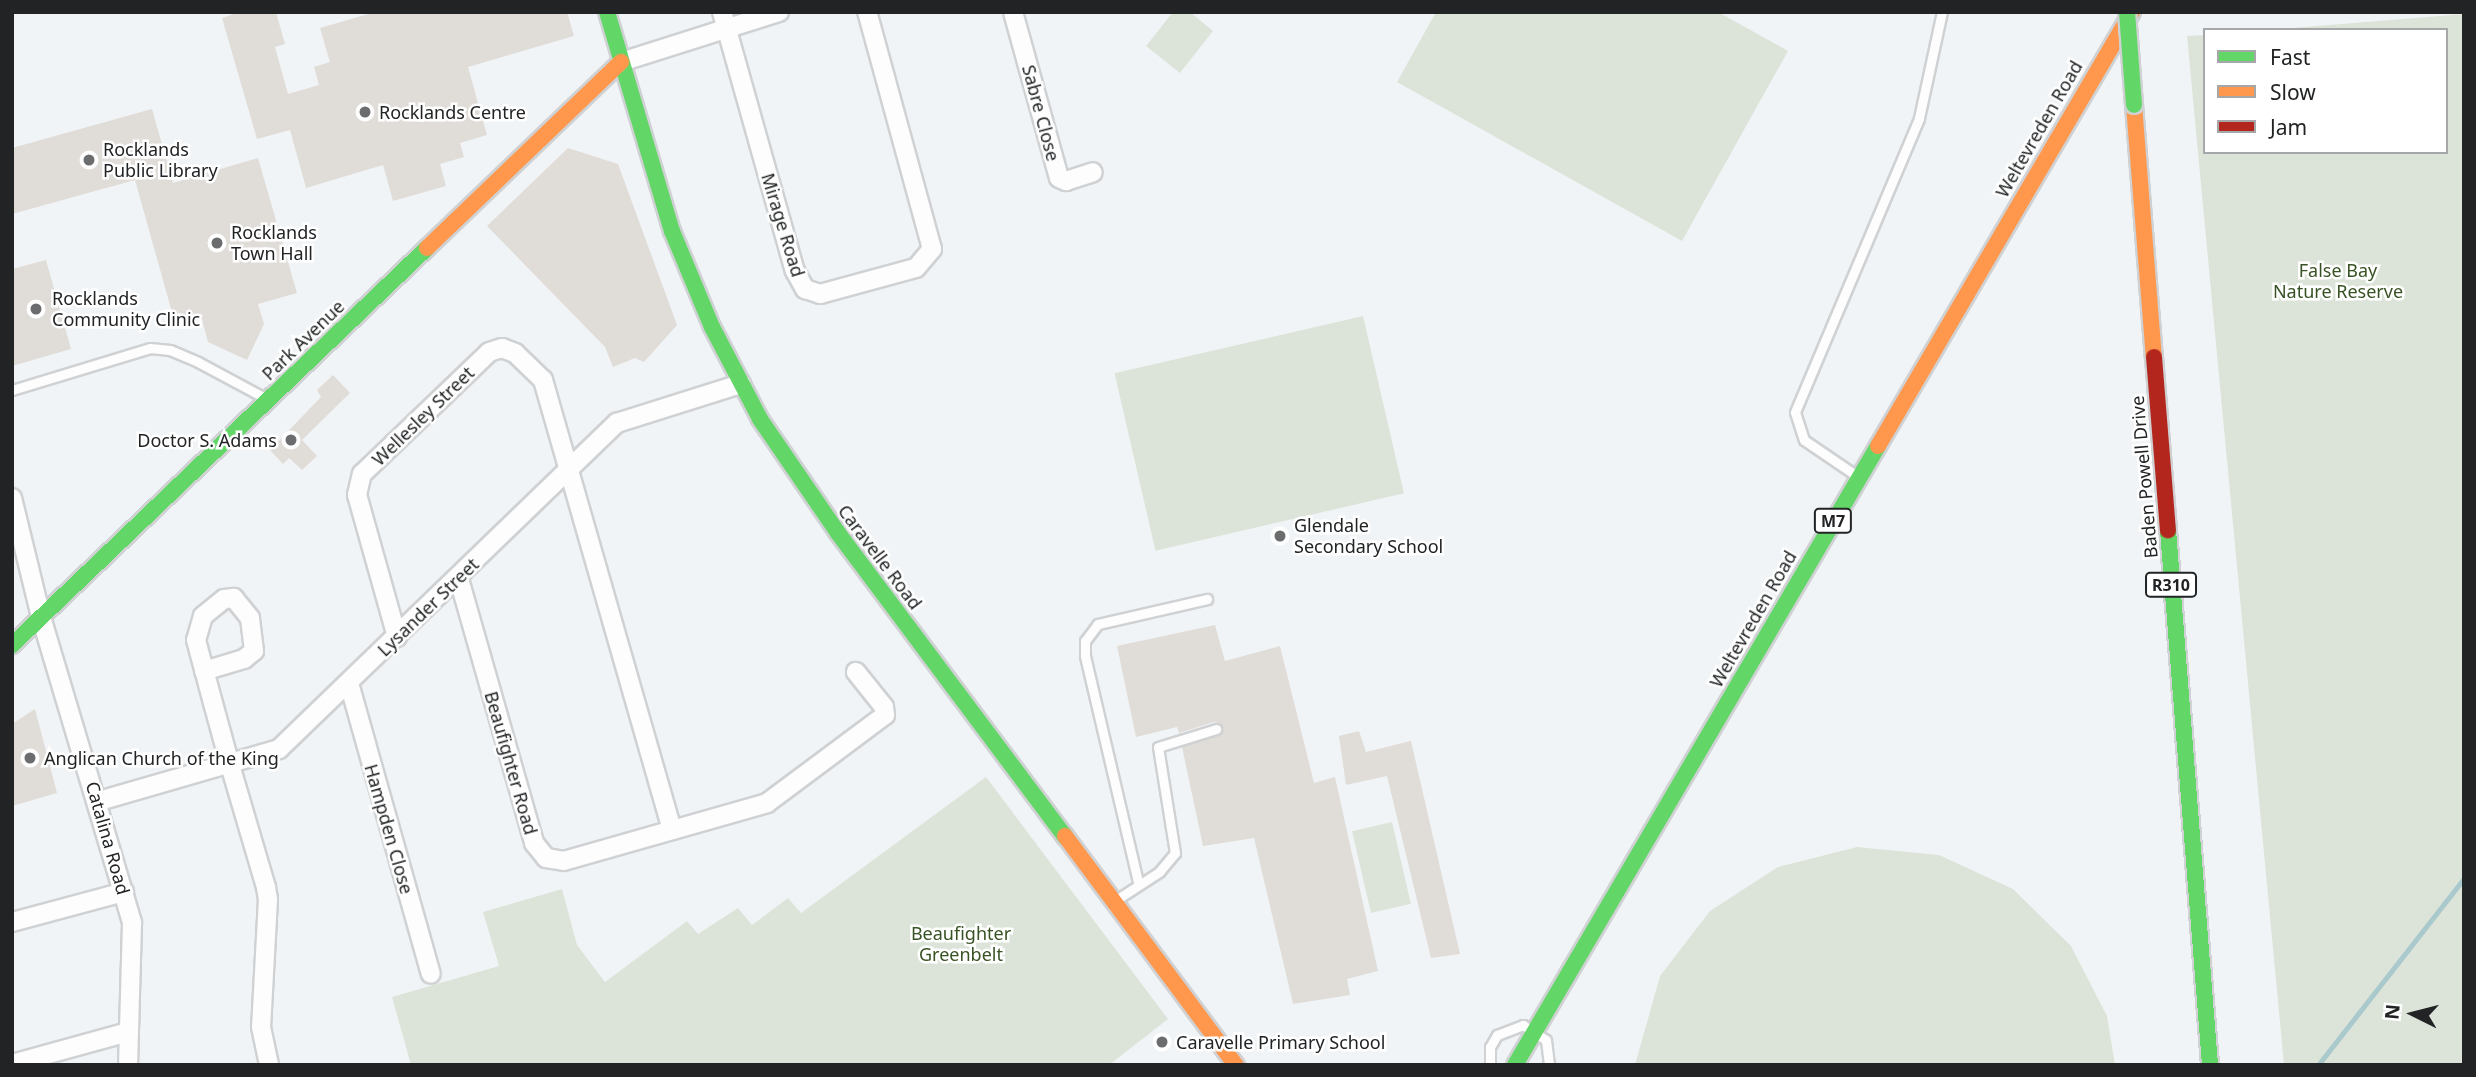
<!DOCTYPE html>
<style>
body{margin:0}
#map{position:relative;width:2476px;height:1077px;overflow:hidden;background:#f1f4f6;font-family:"Noto Sans",sans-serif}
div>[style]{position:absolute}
.green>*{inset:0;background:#dce4d9;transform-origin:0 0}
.stream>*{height:5px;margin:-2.5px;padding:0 2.5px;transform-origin:2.5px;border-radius:2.5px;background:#a9c9cc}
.building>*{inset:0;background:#e0dcd8}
.roads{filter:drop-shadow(2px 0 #cfd1d3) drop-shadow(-2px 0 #cfd1d3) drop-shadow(0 2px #cfd1d3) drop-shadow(0 -2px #cfd1d3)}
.lane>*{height:9px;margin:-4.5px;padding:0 4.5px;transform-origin:4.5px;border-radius:4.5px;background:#fdfdfe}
.street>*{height:18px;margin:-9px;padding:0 9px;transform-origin:9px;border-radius:9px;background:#fdfdfe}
.fast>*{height:16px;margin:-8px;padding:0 8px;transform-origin:8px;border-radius:8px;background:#63d668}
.slow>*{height:16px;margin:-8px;padding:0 8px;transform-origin:8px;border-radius:8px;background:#ff974d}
.jam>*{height:16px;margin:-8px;padding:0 8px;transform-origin:8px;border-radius:8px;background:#b3261e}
.bridges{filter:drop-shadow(2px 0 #cfd1d3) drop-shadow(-2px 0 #cfd1d3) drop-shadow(0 2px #cfd1d3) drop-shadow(0 -2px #cfd1d3)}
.fast-bridge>*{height:16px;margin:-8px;padding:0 8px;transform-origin:8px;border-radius:8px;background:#63d668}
.dots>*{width:19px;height:19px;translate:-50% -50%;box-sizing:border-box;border:4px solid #fff;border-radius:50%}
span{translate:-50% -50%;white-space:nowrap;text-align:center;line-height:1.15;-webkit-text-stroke:5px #fff;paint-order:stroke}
.shield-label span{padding:2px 5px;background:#fff;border:2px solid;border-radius:5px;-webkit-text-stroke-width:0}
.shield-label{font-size:16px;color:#212325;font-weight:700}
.poi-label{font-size:18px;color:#212325}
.left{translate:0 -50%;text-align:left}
.right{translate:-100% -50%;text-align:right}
.street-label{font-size:18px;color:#212325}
.park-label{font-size:18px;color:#385223}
.frame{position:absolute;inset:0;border:14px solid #212325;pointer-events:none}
.legend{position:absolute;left:2203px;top:28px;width:245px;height:126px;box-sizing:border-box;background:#fff;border:2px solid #a6a7a8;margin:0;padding:9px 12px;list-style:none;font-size:21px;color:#212325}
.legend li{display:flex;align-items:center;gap:14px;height:35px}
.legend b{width:35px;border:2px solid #a6a7a8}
.north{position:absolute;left:2378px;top:979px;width:70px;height:70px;-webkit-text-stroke:5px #fff;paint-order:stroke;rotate:276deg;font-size:19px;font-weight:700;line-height:28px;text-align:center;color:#212325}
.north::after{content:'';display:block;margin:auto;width:24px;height:32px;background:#212325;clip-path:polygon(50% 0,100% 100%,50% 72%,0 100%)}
</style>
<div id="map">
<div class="green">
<div style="clip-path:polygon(1173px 12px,1190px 12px,1213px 31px,1180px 73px,1146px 46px)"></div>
<div style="clip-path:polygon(1436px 12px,1718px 12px,1788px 51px,1682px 241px,1397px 82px)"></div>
<div style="clip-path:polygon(2464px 14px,2464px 1065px,2284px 1065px,2187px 36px,2205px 35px,2205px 152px,2446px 152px,2446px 30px,2268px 30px)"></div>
<div style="left:1363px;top:316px;width:182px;height:255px;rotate:77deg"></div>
<div style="clip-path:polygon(986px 777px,1168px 1019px,1109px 1065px,411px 1065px,392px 997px,499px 966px,483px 912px,562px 889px,577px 945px,605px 982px,687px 921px,698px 934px,738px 908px,752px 925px,788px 898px,801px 913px)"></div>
<div style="left:1392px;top:822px;width:84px;height:41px;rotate:77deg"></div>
<div style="clip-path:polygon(1857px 847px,1939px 855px,2013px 889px,2071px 946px,2107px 1016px,2115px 1065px,1635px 1065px,1660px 976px,1710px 911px,1778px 867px)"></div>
</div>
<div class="stream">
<div style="left:2318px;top:1065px;width:237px;rotate:-52deg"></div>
</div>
<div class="building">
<div style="clip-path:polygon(240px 12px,276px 12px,285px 44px,275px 47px,288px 94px,319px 85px,314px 67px,330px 62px,320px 28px,375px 12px,567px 12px,574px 36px,468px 67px,487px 135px,460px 143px,464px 157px,440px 164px,446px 186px,393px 201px,383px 165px,306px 188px,290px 130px,257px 139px,222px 18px)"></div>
<div style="clip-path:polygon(152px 109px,173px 183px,258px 158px,297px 293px,258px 304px,264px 324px,247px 360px,208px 342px,201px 316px,175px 323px,135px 180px,12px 214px,12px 148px)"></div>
<div style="clip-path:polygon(568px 148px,618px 164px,677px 325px,644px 362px,635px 358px,613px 367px,605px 347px,487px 226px)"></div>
<div style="clip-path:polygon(46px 260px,71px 349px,12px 366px,12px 269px)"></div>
<div style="clip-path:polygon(333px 375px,350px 393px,302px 440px,317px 456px,302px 470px,289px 458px,283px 464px,270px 450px,321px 397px,317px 390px)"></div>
<div style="clip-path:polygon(1215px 625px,1225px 661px,1280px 646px,1314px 783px,1335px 777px,1378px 971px,1347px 979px,1350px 995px,1293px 1004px,1254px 838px,1203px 846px,1182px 747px,1219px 735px,1221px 724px,1214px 722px,1179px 733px,1177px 727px,1136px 737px,1117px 646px)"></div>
<div style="clip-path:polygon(35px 709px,57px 793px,12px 806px,12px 724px)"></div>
<div style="clip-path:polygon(1359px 731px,1366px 752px,1411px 741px,1460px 954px,1431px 958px,1387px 776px,1346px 785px,1339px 736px)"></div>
</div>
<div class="roads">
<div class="lane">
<div style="left:12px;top:390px;width:144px;rotate:-16.9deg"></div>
<div style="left:150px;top:348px;width:20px;rotate:6deg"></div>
<div style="left:170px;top:350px;width:30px;rotate:23deg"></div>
<div style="left:198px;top:362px;width:78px;rotate:28.2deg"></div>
<div style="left:1854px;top:474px;width:60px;rotate:-145.8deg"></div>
<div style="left:1804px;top:440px;width:29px;rotate:-108deg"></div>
<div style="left:1795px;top:412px;width:319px;rotate:-67.1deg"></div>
<div style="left:1919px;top:118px;width:108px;rotate:-77.8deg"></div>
<div style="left:1138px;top:882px;width:232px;rotate:-103.2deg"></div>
<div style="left:1085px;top:656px;width:15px;rotate:-90deg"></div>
<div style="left:1085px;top:641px;width:21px;rotate:-53deg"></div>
<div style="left:1098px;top:624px;width:112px;rotate:-12.9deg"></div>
<div style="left:1116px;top:900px;width:51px;rotate:-33.1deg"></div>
<div style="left:1159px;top:872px;width:25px;rotate:-50deg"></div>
<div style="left:1175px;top:853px;width:107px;rotate:-99.1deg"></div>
<div style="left:1158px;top:747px;width:61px;rotate:-17.2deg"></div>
<div style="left:1490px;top:1065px;width:18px;rotate:-90deg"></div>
<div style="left:1490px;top:1047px;width:14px;rotate:-60deg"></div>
<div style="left:1497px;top:1035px;width:28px;rotate:-21deg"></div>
<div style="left:1523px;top:1025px;width:27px;rotate:33deg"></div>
<div style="left:1546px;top:1040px;width:25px;rotate:83deg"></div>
</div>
<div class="street">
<div style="left:722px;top:12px;width:269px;rotate:74.3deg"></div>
<div style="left:795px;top:271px;width:21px;rotate:61deg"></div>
<div style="left:805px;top:289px;width:16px;rotate:18deg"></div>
<div style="left:820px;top:294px;width:99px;rotate:-15.2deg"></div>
<div style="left:916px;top:268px;width:25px;rotate:-50deg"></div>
<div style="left:932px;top:249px;width:246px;rotate:-105.3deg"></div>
<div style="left:1013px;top:12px;width:172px;rotate:74.5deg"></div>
<div style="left:1059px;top:178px;width:8px;rotate:23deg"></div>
<div style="left:1066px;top:181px;width:28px;rotate:-18deg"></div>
<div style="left:621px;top:62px;width:166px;rotate:-17.6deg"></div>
<div style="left:12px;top:498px;width:122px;rotate:76.3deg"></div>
<div style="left:41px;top:617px;width:319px;rotate:73.4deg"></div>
<div style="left:132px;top:923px;width:142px;rotate:91.6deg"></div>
<div style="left:459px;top:579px;width:274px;rotate:74.1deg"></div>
<div style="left:534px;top:843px;width:19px;rotate:51deg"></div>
<div style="left:546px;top:858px;width:18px;rotate:9deg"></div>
<div style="left:564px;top:861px;width:211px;rotate:-15.9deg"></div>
<div style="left:767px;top:803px;width:147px;rotate:-36.7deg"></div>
<div style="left:885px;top:715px;width:8px;rotate:-97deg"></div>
<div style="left:884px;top:707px;width:45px;rotate:-128.7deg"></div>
<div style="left:397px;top:637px;width:148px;rotate:-105.7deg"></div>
<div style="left:357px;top:495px;width:22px;rotate:-77deg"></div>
<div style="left:362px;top:474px;width:176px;rotate:-43.8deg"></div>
<div style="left:489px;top:352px;width:14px;rotate:-17deg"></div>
<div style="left:502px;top:348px;width:14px;rotate:21deg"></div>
<div style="left:515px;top:353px;width:39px;rotate:44deg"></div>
<div style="left:543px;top:380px;width:468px;rotate:74deg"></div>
<div style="left:204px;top:671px;width:42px;rotate:-16.7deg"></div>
<div style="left:244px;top:659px;width:13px;rotate:-39deg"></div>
<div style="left:254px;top:651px;width:33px;rotate:-97deg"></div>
<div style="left:250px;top:618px;width:26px;rotate:-129deg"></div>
<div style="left:234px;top:598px;width:10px;rotate:174deg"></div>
<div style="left:224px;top:599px;width:27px;rotate:141deg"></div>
<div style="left:203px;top:616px;width:25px;rotate:106deg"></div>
<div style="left:196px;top:640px;width:65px;rotate:74.9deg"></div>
<div style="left:213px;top:703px;width:64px;rotate:74.7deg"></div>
<div style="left:230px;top:765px;width:127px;rotate:73.6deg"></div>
<div style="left:266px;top:887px;width:12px;rotate:81deg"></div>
<div style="left:268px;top:899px;width:128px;rotate:93.1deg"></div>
<div style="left:261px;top:1027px;width:39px;rotate:78deg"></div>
<div style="left:349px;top:683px;width:302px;rotate:74.3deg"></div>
<div style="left:99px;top:801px;width:187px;rotate:-16.1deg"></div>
<div style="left:279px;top:749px;width:470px;rotate:-44deg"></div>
<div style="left:617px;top:423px;width:130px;rotate:-17.5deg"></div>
<div style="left:12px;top:922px;width:116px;rotate:-15deg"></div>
<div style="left:12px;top:1064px;width:120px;rotate:-15.4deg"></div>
</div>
<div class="fast">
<div style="left:607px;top:12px;width:228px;rotate:73.5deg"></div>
<div style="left:672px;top:231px;width:104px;rotate:67.4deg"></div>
<div style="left:712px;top:327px;width:104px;rotate:62.4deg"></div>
<div style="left:760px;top:419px;width:138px;rotate:55.6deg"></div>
<div style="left:838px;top:533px;width:379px;rotate:53.2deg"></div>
<div style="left:2168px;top:530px;width:537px;rotate:85.51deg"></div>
<div style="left:12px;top:645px;width:574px;rotate:-43.73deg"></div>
<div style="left:1515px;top:1065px;width:718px;rotate:-59.61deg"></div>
</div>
<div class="slow">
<div style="left:2134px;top:105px;width:253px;rotate:85.5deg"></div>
<div style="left:427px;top:248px;width:269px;rotate:-43.8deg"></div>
<div style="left:1878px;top:446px;width:503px;rotate:-59.66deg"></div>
<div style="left:1065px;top:836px;width:286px;rotate:53.3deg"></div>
</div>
<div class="jam">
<div style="left:2154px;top:357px;width:174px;rotate:85.4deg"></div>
</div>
</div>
<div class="bridges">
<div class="fast-bridge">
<div style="left:2127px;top:12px;width:93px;rotate:85.7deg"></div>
</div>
</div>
<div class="dots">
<div style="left:365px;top:112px;background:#6a6c6e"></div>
<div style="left:89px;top:160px;background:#6a6c6e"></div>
<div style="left:217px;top:243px;background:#6a6c6e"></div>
<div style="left:36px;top:309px;background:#6a6c6e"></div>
<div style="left:291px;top:440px;background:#6a6c6e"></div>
<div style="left:1280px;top:536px;background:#6a6c6e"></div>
<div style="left:30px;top:758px;background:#6a6c6e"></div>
<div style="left:1162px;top:1042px;background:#6a6c6e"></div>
</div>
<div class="shield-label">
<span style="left:1833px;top:521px">M7</span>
<span style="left:2171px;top:585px">R310</span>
</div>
<div class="poi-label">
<span class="left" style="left:379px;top:112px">Rocklands Centre</span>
<span class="left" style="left:103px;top:160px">Rocklands<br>Public Library</span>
<span class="left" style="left:231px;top:243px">Rocklands<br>Town Hall</span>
<span class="left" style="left:52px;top:309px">Rocklands<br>Community Clinic</span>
<span class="right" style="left:277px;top:440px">Doctor S. Adams</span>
<span class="left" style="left:1294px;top:536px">Glendale<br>Secondary School</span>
<span class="left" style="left:44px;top:758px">Anglican Church of the King</span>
<span class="left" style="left:1176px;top:1042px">Caravelle Primary School</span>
</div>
<div class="street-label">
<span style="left:1041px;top:113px;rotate:75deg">Sabre Close</span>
<span style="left:2039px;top:129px;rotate:-60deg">Weltevreden Road</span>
<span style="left:783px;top:225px;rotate:73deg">Mirage Road</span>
<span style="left:303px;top:340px;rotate:-44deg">Park Avenue</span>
<span style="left:423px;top:416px;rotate:-44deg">Wellesley Street</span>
<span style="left:2144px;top:477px;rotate:-95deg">Baden Powell Drive</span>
<span style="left:880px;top:557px;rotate:53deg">Caravelle Road</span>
<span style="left:428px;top:607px;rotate:-44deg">Lysander Street</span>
<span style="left:1753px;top:619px;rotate:-60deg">Weltevreden Road</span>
<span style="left:511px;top:763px;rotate:74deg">Beaufighter Road</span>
<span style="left:389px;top:829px;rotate:74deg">Hampden Close</span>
<span style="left:108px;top:838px;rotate:74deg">Catalina Road</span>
</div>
<div class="park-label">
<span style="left:2338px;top:281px">False Bay<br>Nature Reserve</span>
<span style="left:961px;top:944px">Beaufighter<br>Greenbelt</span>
</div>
<div class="frame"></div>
<ul class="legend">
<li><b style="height:9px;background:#63d668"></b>Fast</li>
<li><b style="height:9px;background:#ff974d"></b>Slow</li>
<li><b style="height:9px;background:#b3261e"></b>Jam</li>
</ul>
<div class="north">N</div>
</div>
